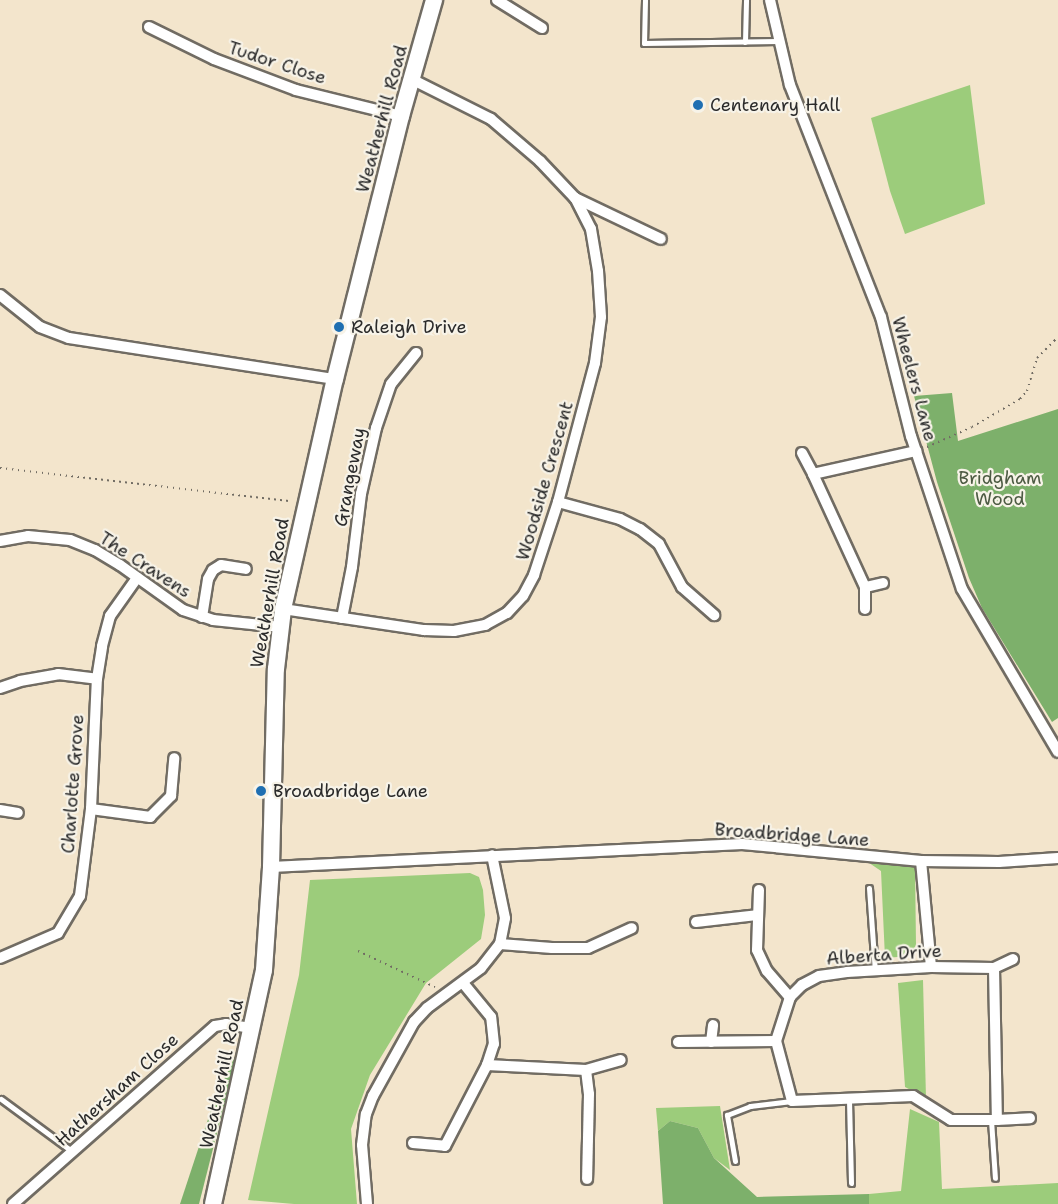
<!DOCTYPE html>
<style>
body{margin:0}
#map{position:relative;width:1058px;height:1204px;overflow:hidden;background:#f3e5cc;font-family:"Shantell Sans",sans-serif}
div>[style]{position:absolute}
.green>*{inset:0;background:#9ccc7b}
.forest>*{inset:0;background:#7db06b}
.path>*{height:2px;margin-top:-1px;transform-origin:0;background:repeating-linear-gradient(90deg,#716c63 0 1.5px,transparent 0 6px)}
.roads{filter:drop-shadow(2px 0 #716c63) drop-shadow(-2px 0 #716c63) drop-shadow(0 2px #716c63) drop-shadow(0 -2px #716c63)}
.lane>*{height:5px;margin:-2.5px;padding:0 2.5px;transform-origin:2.5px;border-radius:2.5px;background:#fff}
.street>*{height:10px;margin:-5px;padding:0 5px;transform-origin:5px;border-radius:5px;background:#fff}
.secondary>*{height:16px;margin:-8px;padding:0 8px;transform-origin:8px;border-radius:8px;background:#fff}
.dots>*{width:16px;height:16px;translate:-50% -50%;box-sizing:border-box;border:3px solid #f7f3e8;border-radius:50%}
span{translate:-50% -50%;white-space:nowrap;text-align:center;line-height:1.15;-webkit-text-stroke:4.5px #f7f3e8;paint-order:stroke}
.street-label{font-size:18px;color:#2b2b2b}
.poi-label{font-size:18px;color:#2b2b2b}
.left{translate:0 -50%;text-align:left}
.park-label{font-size:18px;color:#4d5b43}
</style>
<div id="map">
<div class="green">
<div style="clip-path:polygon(970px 85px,985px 204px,905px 234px,890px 191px,871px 118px)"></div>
<div style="clip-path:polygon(859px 856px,915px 865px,916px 945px,910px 956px,885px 958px,881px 871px)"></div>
<div style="clip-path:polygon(470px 873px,479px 877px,483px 890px,485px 915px,481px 939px,426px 983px,370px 1075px,351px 1129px,357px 1204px,294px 1204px,248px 1200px,299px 975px,310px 880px)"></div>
<div style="clip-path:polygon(923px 980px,926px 1098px,905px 1087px,898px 983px)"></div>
<div style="clip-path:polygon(720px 1106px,730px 1170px,714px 1158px,698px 1128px,670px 1121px,658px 1131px,656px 1108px)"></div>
<div style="clip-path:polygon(910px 1109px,939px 1122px,942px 1189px,1058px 1183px,1058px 1204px,869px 1204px,869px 1194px,901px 1191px)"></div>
</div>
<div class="forest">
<div style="clip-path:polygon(952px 393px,958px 441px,1058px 409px,1058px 718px,1052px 722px,982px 608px,969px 578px,937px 482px,914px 396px)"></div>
<div style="clip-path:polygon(238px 1050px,199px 1204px,180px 1204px,215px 1098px)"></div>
<div style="clip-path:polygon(670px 1121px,698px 1128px,714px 1158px,757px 1197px,869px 1194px,869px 1204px,663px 1204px,658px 1131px)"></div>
</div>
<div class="path">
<div style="left:927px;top:447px;width:49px;rotate:-24deg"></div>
<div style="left:972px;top:427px;width:56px;rotate:-30.3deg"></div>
<div style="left:1020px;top:399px;width:11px;rotate:-49deg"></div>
<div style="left:1027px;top:391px;width:34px;rotate:-73deg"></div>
<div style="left:1037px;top:358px;width:30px;rotate:-45deg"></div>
<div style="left:0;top:468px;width:293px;rotate:6.5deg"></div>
<div style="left:358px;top:951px;width:85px;rotate:25.1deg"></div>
</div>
<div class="roads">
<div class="lane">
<div style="left:645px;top:0;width:43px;rotate:91.3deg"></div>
<div style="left:644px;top:43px;width:134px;rotate:-0.9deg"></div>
<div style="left:745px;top:42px;width:42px;rotate:-88.6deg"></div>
<div style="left:869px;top:888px;width:83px;rotate:85.9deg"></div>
<div style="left:1px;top:1099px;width:89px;rotate:36.4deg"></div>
<div style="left:849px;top:1100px;width:83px;rotate:88.6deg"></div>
<div style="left:991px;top:1120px;width:58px;rotate:86.1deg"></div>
<div style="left:735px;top:1161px;width:47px;rotate:-99.9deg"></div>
<div style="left:727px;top:1115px;width:25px;rotate:-21deg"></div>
<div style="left:750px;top:1106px;width:42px;rotate:-6.8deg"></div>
</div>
<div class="street">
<div style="left:497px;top:0;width:53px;rotate:31.9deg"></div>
<div style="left:770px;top:0;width:87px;rotate:76.8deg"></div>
<div style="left:790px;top:85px;width:249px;rotate:68.6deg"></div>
<div style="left:881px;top:317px;width:123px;rotate:75.9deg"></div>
<div style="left:911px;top:436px;width:161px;rotate:71.6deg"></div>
<div style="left:962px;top:589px;width:189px;rotate:59.5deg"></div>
<div style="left:149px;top:27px;width:72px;rotate:26.2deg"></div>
<div style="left:214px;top:59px;width:88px;rotate:20.7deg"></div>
<div style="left:296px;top:90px;width:108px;rotate:13.9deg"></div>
<div style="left:575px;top:198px;width:95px;rotate:25.5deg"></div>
<div style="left:0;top:295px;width:51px;rotate:38.7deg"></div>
<div style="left:40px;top:327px;width:31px;rotate:21deg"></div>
<div style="left:69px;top:338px;width:269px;rotate:8.8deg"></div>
<div style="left:802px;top:453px;width:24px;rotate:62deg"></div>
<div style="left:558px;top:502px;width:64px;rotate:15.3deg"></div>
<div style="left:620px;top:519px;width:22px;rotate:27deg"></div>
<div style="left:640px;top:529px;width:24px;rotate:38deg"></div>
<div style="left:659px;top:544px;width:49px;rotate:61.9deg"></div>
<div style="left:682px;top:587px;width:43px;rotate:41.2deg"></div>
<div style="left:0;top:541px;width:28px;rotate:-10deg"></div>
<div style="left:28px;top:536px;width:42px;rotate:5.4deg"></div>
<div style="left:70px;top:540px;width:27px;rotate:22deg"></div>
<div style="left:95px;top:550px;width:29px;rotate:31deg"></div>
<div style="left:120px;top:565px;width:77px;rotate:35.5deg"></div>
<div style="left:183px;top:610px;width:32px;rotate:18deg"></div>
<div style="left:213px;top:620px;width:68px;rotate:5.9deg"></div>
<div style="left:883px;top:583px;width:18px;rotate:167deg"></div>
<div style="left:865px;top:587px;width:124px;rotate:-114.7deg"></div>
<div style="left:813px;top:474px;width:106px;rotate:-12.6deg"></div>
<div style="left:865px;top:587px;width:22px;rotate:90deg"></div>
<div style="left:283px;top:609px;width:143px;rotate:8.5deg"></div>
<div style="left:424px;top:630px;width:30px;rotate:2deg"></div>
<div style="left:454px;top:631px;width:32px;rotate:-11deg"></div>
<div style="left:485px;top:625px;width:25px;rotate:-29deg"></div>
<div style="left:507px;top:613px;width:23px;rotate:-47deg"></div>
<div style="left:523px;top:596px;width:24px;rotate:-62deg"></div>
<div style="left:534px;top:575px;width:77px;rotate:-71.8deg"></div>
<div style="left:558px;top:502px;width:144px;rotate:-75.1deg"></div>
<div style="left:595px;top:363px;width:46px;rotate:-82.6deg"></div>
<div style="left:601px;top:317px;width:46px;rotate:-93.7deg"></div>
<div style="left:598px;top:271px;width:43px;rotate:-99.5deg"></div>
<div style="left:591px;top:229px;width:35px;rotate:-117deg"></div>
<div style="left:575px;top:198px;width:51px;rotate:-133.4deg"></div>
<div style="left:540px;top:161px;width:65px;rotate:-139.4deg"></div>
<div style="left:491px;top:119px;width:87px;rotate:-153.4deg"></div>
<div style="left:202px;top:617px;width:38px;rotate:-81deg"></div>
<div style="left:208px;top:579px;width:10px;rotate:-61deg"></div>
<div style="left:213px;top:570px;width:9px;rotate:-32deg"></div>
<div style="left:221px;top:565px;width:25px;rotate:9deg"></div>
<div style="left:342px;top:618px;width:52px;rotate:-78.9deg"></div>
<div style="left:352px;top:567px;width:74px;rotate:-83deg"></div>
<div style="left:361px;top:494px;width:68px;rotate:-77.2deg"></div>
<div style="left:376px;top:428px;width:46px;rotate:-71.2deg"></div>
<div style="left:391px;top:384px;width:40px;rotate:-51deg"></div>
<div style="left:0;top:688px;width:21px;rotate:-19deg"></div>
<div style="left:20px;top:681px;width:39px;rotate:-10deg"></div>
<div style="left:58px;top:674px;width:39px;rotate:7deg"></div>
<div style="left:91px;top:809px;width:60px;rotate:7.7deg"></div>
<div style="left:150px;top:817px;width:30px;rotate:-45deg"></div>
<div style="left:171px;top:796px;width:38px;rotate:-85deg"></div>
<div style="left:0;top:810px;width:18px;rotate:9deg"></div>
<div style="left:921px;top:861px;width:106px;rotate:84.6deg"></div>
<div style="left:271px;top:867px;width:472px;rotate:-2.8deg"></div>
<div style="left:742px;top:844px;width:180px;rotate:5.4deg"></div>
<div style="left:921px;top:861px;width:78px;rotate:0.7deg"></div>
<div style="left:999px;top:862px;width:59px;rotate:-3.9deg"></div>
<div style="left:759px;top:890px;width:60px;rotate:91.9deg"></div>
<div style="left:757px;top:950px;width:23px;rotate:65deg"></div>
<div style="left:767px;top:971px;width:35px;rotate:49deg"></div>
<div style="left:696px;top:922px;width:61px;rotate:-6.5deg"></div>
<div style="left:500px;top:944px;width:52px;rotate:4.4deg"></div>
<div style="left:552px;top:948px;width:36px"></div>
<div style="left:588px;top:948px;width:48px;rotate:-24.4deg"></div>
<div style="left:0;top:958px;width:63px;rotate:-23.3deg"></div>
<div style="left:58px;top:933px;width:43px;rotate:-59.3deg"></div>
<div style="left:80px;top:896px;width:88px;rotate:-82.8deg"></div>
<div style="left:91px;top:809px;width:130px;rotate:-87.4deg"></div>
<div style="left:97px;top:679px;width:33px;rotate:-81deg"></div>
<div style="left:102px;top:646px;width:31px;rotate:-75deg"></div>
<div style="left:110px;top:616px;width:47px;rotate:-54.6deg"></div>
<div style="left:994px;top:968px;width:152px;rotate:88.9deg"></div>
<div style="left:997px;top:1120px;width:46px;rotate:180deg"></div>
<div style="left:951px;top:1120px;width:45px;rotate:-147.7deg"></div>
<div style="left:913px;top:1096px;width:121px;rotate:177.6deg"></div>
<div style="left:792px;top:1101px;width:62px;rotate:-104.9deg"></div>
<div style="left:776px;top:1041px;width:46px;rotate:-72.3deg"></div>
<div style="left:790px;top:997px;width:17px;rotate:-45deg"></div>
<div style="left:802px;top:985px;width:19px;rotate:-28deg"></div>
<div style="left:819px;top:976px;width:28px;rotate:-8deg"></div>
<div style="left:847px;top:972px;width:84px;rotate:-3.4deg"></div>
<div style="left:931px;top:967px;width:63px;rotate:0.9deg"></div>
<div style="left:994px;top:968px;width:21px;rotate:-25deg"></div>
<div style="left:678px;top:1042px;width:98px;rotate:-0.6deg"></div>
<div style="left:711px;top:1042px;width:17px;rotate:-83deg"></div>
<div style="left:487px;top:1065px;width:99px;rotate:2.9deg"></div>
<div style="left:586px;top:1070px;width:36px;rotate:-16deg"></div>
<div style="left:586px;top:1070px;width:24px;rotate:83deg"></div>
<div style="left:589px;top:1094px;width:85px;rotate:91.3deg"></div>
<div style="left:997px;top:1120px;width:33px;rotate:-3deg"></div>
<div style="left:413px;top:1143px;width:32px;rotate:5deg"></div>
<div style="left:445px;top:1146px;width:91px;rotate:-62.6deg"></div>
<div style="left:487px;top:1065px;width:22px;rotate:-72deg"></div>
<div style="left:494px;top:1044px;width:27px;rotate:-96deg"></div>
<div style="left:491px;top:1017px;width:44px;rotate:-129.5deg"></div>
<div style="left:13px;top:1204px;width:269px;rotate:-41.4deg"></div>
<div style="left:215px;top:1026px;width:11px;rotate:-10deg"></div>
<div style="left:226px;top:1024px;width:26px;rotate:9deg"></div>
<div style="left:367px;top:1204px;width:59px;rotate:-94.8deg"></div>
<div style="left:362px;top:1145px;width:31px;rotate:-83deg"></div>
<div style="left:366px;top:1114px;width:19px;rotate:-69deg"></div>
<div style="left:373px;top:1096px;width:85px;rotate:-61deg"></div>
<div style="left:414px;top:1022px;width:19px;rotate:-47deg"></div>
<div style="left:427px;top:1008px;width:67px;rotate:-36.5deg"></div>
<div style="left:481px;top:968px;width:31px;rotate:-52deg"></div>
<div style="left:500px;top:944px;width:26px;rotate:-79deg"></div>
<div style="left:505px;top:918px;width:64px;rotate:-101.7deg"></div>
</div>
<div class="secondary">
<div style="left:213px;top:1204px;width:239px;rotate:-77.7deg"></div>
<div style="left:264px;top:970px;width:103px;rotate:-86.1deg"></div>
<div style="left:271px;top:867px;width:198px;rotate:-88.6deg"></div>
<div style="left:276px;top:669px;width:60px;rotate:-83.3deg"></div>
<div style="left:283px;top:609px;width:236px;rotate:-77.3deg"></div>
<div style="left:335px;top:379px;width:271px;rotate:-75.9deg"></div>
<div style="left:401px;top:116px;width:121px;rotate:-74.1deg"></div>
</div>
</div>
<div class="dots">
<div style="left:698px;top:105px;background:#1f6fb2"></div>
<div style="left:339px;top:327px;background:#1f6fb2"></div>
<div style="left:261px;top:791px;background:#1f6fb2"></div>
</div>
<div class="street-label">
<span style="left:277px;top:63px;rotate:18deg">Tudor Close</span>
<span style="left:382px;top:119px;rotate:-75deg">Weatherhill Road</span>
<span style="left:914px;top:379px;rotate:75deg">Wheelers Lane</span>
<span style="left:350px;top:477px;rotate:-79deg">Grangeway</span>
<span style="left:545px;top:481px;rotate:-74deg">Woodside Crescent</span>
<span style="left:145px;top:565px;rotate:33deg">The Cravens</span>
<span style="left:270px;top:593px;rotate:-80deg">Weatherhill Road</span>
<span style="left:73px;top:784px;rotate:-86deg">Charlotte Grove</span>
<span style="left:792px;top:835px;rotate:4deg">Broadbridge Lane</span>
<span style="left:884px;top:955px;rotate:-4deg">Alberta Drive</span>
<span style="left:222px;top:1074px;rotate:-78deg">Weatherhill Road</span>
<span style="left:117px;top:1090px;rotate:-42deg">Hathersham Close</span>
</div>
<div class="poi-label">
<span class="left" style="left:710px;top:105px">Centenary Hall</span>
<span class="left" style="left:351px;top:327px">Raleigh Drive</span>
<span class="left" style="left:273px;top:791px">Broadbridge Lane</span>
</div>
<div class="park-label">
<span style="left:1000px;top:489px">Bridgham<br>Wood</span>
</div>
</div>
